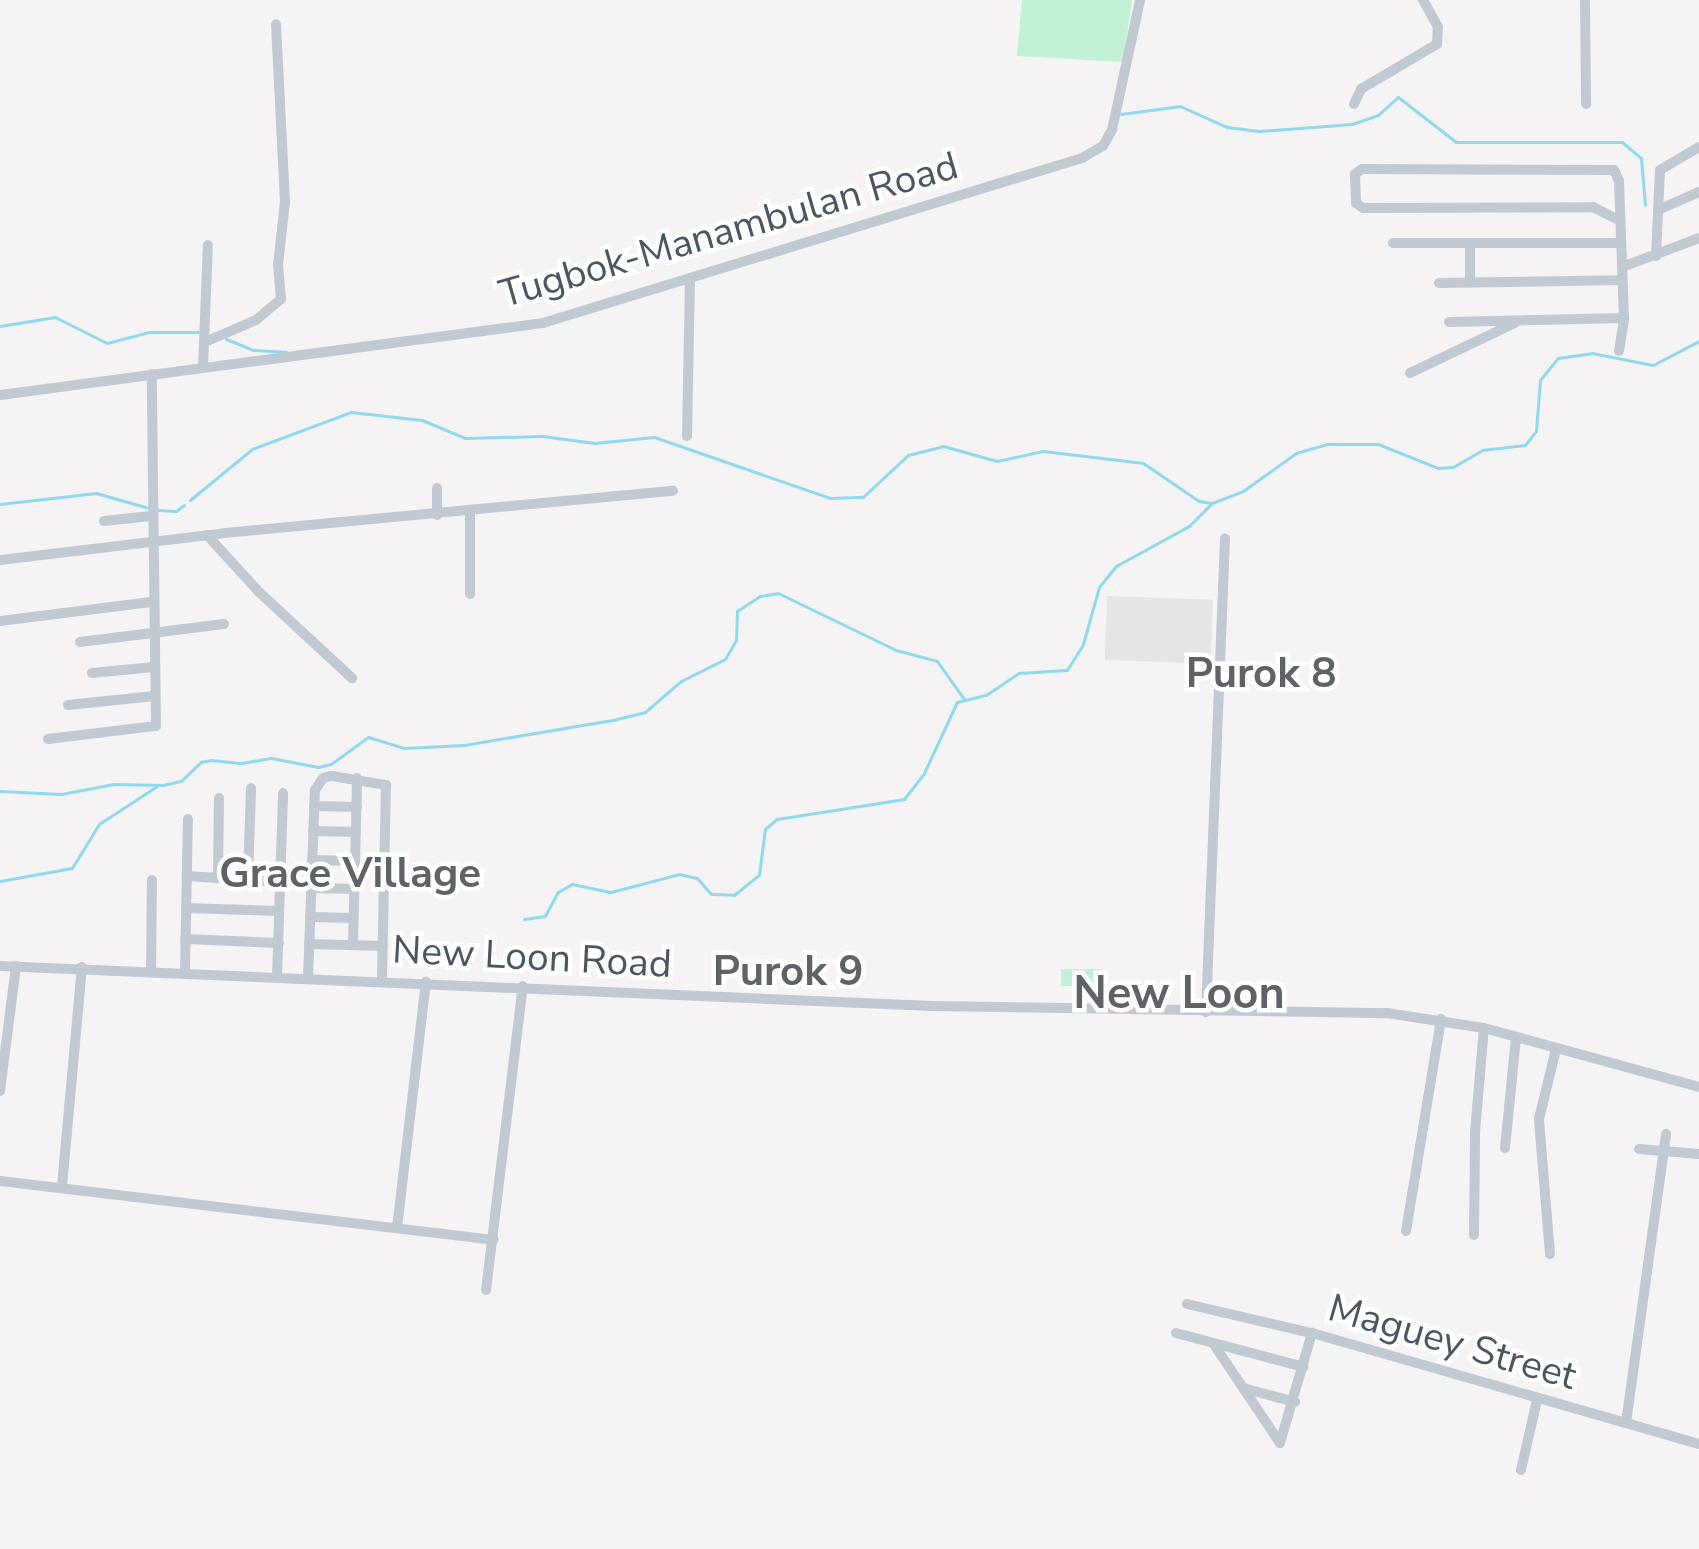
<!DOCTYPE html>
<style>
body{margin:0}
#map{position:relative;width:1699px;height:1549px;overflow:hidden;background:#f5f3f3;font-family:"Nunito Sans",sans-serif}
div>[style]{position:absolute}
.education>*{inset:0;background:#e6e4e5;transform-origin:0 0}
.green>*{inset:0;background:#c3f1d5;transform-origin:0 0}
.stream>*{height:3px;margin:-1.5px;padding:0 1.5px;transform-origin:1.5px;border-radius:1.5px;background:#90daee}
.minor>*{height:10px;margin:-5px;padding:0 5px;transform-origin:5px;border-radius:5px;background:#c1cad2}
span{translate:-50% -50%;white-space:nowrap;text-align:center;line-height:1.15;-webkit-text-stroke:9px #fff;paint-order:stroke}
.street-label{font-size:39px;color:#4a5661}
.neighbourhood-label{font-size:42px;color:#5f6368;font-weight:700}
.quarter-label{font-size:45px;color:#5f6368;font-weight:700}
</style>
<div id="map">
<div class="education">
<div style="left:1107px;top:596px;width:106px;height:64px;rotate:2deg"></div>
</div>
<div class="green">
<div style="clip-path:polygon(1022px 0,1132px 0,1123px 62px,1017px 56px)"></div>
<div style="left:1061px;top:969px;width:41px;height:17px"></div>
</div>
<div class="stream">
<div style="left:1121px;top:114px;width:60px;rotate:-7.7deg"></div>
<div style="left:1180px;top:106px;width:51px;rotate:24.1deg"></div>
<div style="left:1227px;top:127px;width:32px;rotate:7deg"></div>
<div style="left:1259px;top:131px;width:93px;rotate:-4.3deg"></div>
<div style="left:1352px;top:124px;width:28px;rotate:-19deg"></div>
<div style="left:1378px;top:115px;width:27px;rotate:-42deg"></div>
<div style="left:1398px;top:97px;width:73px;rotate:37.8deg"></div>
<div style="left:1456px;top:142px;width:166px"></div>
<div style="left:1622px;top:142px;width:25px;rotate:40deg"></div>
<div style="left:1641px;top:158px;width:47px;rotate:85.1deg"></div>
<div style="left:0;top:326px;width:56px;rotate:-9.3deg"></div>
<div style="left:55px;top:317px;width:58px;rotate:26.6deg"></div>
<div style="left:107px;top:343px;width:43px;rotate:-14.7deg"></div>
<div style="left:149px;top:332px;width:54px"></div>
<div style="left:226px;top:339px;width:29px;rotate:22deg"></div>
<div style="left:253px;top:350px;width:33px;rotate:3deg"></div>
<div style="left:190px;top:500px;width:80px;rotate:-39.4deg"></div>
<div style="left:252px;top:449px;width:106px;rotate:-20.5deg"></div>
<div style="left:351px;top:412px;width:71px;rotate:6.4deg"></div>
<div style="left:422px;top:420px;width:47px;rotate:22.7deg"></div>
<div style="left:465px;top:438px;width:77px;rotate:-1.5deg"></div>
<div style="left:542px;top:436px;width:53px;rotate:7.5deg"></div>
<div style="left:595px;top:443px;width:59px;rotate:-5.8deg"></div>
<div style="left:654px;top:437px;width:186px;rotate:19.1deg"></div>
<div style="left:830px;top:498px;width:33px;rotate:-2deg"></div>
<div style="left:863px;top:497px;width:62px;rotate:-43deg"></div>
<div style="left:908px;top:455px;width:36px;rotate:-14deg"></div>
<div style="left:943px;top:446px;width:56px;rotate:15.5deg"></div>
<div style="left:997px;top:461px;width:47px;rotate:-12.3deg"></div>
<div style="left:1043px;top:451px;width:101px;rotate:6.8deg"></div>
<div style="left:1143px;top:463px;width:68px;rotate:34.2deg"></div>
<div style="left:1199px;top:501px;width:13px;rotate:9deg"></div>
<div style="left:1212px;top:503px;width:33px;rotate:-21deg"></div>
<div style="left:1243px;top:491px;width:65px;rotate:-35.6deg"></div>
<div style="left:1296px;top:453px;width:33px;rotate:-16deg"></div>
<div style="left:1328px;top:444px;width:50px"></div>
<div style="left:1378px;top:444px;width:65px;rotate:21.8deg"></div>
<div style="left:1438px;top:468px;width:15px;rotate:-4deg"></div>
<div style="left:1453px;top:467px;width:34px;rotate:-30deg"></div>
<div style="left:1482px;top:450px;width:43px;rotate:-6.6deg"></div>
<div style="left:1525px;top:445px;width:18px;rotate:-52deg"></div>
<div style="left:1536px;top:431px;width:51px;rotate:-85.5deg"></div>
<div style="left:1540px;top:380px;width:28px;rotate:-51deg"></div>
<div style="left:1558px;top:358px;width:34px;rotate:-8deg"></div>
<div style="left:1592px;top:353px;width:62px;rotate:11.1deg"></div>
<div style="left:1653px;top:365px;width:52px;rotate:-27.6deg"></div>
<div style="left:0;top:504px;width:97px;rotate:-6.5deg"></div>
<div style="left:96px;top:493px;width:55px;rotate:15.8deg"></div>
<div style="left:157px;top:510px;width:19px;rotate:3deg"></div>
<div style="left:176px;top:511px;width:10px;rotate:-37deg"></div>
<div style="left:0;top:791px;width:61px;rotate:2.8deg"></div>
<div style="left:61px;top:794px;width:54px;rotate:-10.7deg"></div>
<div style="left:114px;top:784px;width:49px;rotate:1.2deg"></div>
<div style="left:163px;top:785px;width:18px;rotate:-13deg"></div>
<div style="left:181px;top:781px;width:28px;rotate:-44deg"></div>
<div style="left:201px;top:762px;width:10px;rotate:-11deg"></div>
<div style="left:211px;top:760px;width:31px;rotate:6deg"></div>
<div style="left:242px;top:763px;width:29px;rotate:-10deg"></div>
<div style="left:271px;top:758px;width:48px;rotate:10.8deg"></div>
<div style="left:318px;top:767px;width:13px;rotate:-13deg"></div>
<div style="left:331px;top:764px;width:46px;rotate:-36.1deg"></div>
<div style="left:368px;top:737px;width:39px;rotate:17deg"></div>
<div style="left:405px;top:748px;width:59px;rotate:-2.9deg"></div>
<div style="left:464px;top:745px;width:155px;rotate:-9.6deg"></div>
<div style="left:617px;top:719px;width:29px;rotate:-14deg"></div>
<div style="left:645px;top:712px;width:48px;rotate:-40.7deg"></div>
<div style="left:681px;top:681px;width:49px;rotate:-26.6deg"></div>
<div style="left:725px;top:659px;width:22px;rotate:-60deg"></div>
<div style="left:736px;top:640px;width:29px;rotate:-88deg"></div>
<div style="left:737px;top:611px;width:27px;rotate:-33deg"></div>
<div style="left:760px;top:596px;width:18px;rotate:-9deg"></div>
<div style="left:778px;top:593px;width:131px;rotate:25.8deg"></div>
<div style="left:896px;top:650px;width:42px;rotate:15deg"></div>
<div style="left:937px;top:661px;width:47px;rotate:54.6deg"></div>
<div style="left:0;top:881px;width:73px;rotate:-10.2deg"></div>
<div style="left:72px;top:868px;width:52px;rotate:-58.5deg"></div>
<div style="left:99px;top:824px;width:69px;rotate:-33.2deg"></div>
<div style="left:524px;top:919px;width:21px;rotate:-8deg"></div>
<div style="left:545px;top:916px;width:27px;rotate:-62deg"></div>
<div style="left:558px;top:892px;width:16px;rotate:-30deg"></div>
<div style="left:572px;top:884px;width:40px;rotate:12deg"></div>
<div style="left:611px;top:892px;width:70px;rotate:-14.8deg"></div>
<div style="left:679px;top:874px;width:18px;rotate:13deg"></div>
<div style="left:697px;top:878px;width:21px;rotate:49deg"></div>
<div style="left:711px;top:894px;width:23px;rotate:2deg"></div>
<div style="left:734px;top:895px;width:32px;rotate:-39deg"></div>
<div style="left:759px;top:875px;width:46px;rotate:-82.6deg"></div>
<div style="left:765px;top:829px;width:16px;rotate:-40deg"></div>
<div style="left:777px;top:819px;width:129px;rotate:-8.9deg"></div>
<div style="left:904px;top:799px;width:33px;rotate:-52deg"></div>
<div style="left:924px;top:773px;width:78px;rotate:-65.1deg"></div>
<div style="left:957px;top:702px;width:30px;rotate:-14deg"></div>
<div style="left:986px;top:695px;width:40px;rotate:-34deg"></div>
<div style="left:1019px;top:673px;width:48px;rotate:-3.6deg"></div>
<div style="left:1067px;top:670px;width:31px;rotate:-58deg"></div>
<div style="left:1083px;top:644px;width:59px;rotate:-74.3deg"></div>
<div style="left:1099px;top:587px;width:27px;rotate:-51deg"></div>
<div style="left:1116px;top:566px;width:83px;rotate:-28.7deg"></div>
<div style="left:1189px;top:526px;width:31px;rotate:-45deg"></div>
</div>
<div class="minor">
<div style="left:1585px;top:0;width:104px;rotate:89.4deg"></div>
<div style="left:1354px;top:104px;width:17px;rotate:-65deg"></div>
<div style="left:1361px;top:89px;width:88px;rotate:-30.6deg"></div>
<div style="left:1437px;top:44px;width:17px;rotate:-87deg"></div>
<div style="left:1438px;top:27px;width:31px;rotate:-119deg"></div>
<div style="left:1658px;top:210px;width:45px;rotate:-23.7deg"></div>
<div style="left:1393px;top:243px;width:227px"></div>
<div style="left:1470px;top:243px;width:39px;rotate:90deg"></div>
<div style="left:1656px;top:256px;width:86px;rotate:-87.3deg"></div>
<div style="left:1660px;top:170px;width:45px;rotate:-30.5deg"></div>
<div style="left:1622px;top:267px;width:82px;rotate:-20.6deg"></div>
<div style="left:1439px;top:283px;width:183px;rotate:-0.9deg"></div>
<div style="left:1449px;top:322px;width:175px;rotate:-1.3deg"></div>
<div style="left:205px;top:342px;width:56px;rotate:-23.3deg"></div>
<div style="left:256px;top:320px;width:33px;rotate:-40deg"></div>
<div style="left:281px;top:299px;width:34px;rotate:-95deg"></div>
<div style="left:278px;top:265px;width:63px;rotate:-83.7deg"></div>
<div style="left:285px;top:202px;width:178px;rotate:-92.9deg"></div>
<div style="left:1619px;top:351px;width:33px;rotate:-81deg"></div>
<div style="left:1624px;top:318px;width:137px;rotate:-92.1deg"></div>
<div style="left:1619px;top:181px;width:12px;rotate:-114deg"></div>
<div style="left:1614px;top:170px;width:252px;rotate:-179.8deg"></div>
<div style="left:1362px;top:169px;width:9px;rotate:144deg"></div>
<div style="left:1355px;top:174px;width:29px;rotate:88deg"></div>
<div style="left:1356px;top:203px;width:9px;rotate:36deg"></div>
<div style="left:1363px;top:208px;width:230px;rotate:-0.2deg"></div>
<div style="left:1593px;top:207px;width:29px;rotate:27deg"></div>
<div style="left:203px;top:367px;width:122px;rotate:-87.7deg"></div>
<div style="left:1410px;top:373px;width:116px;rotate:-25.5deg"></div>
<div style="left:0;top:395px;width:548px;rotate:-7.55deg"></div>
<div style="left:543px;top:323px;width:564px;rotate:-17.02deg"></div>
<div style="left:1082px;top:158px;width:24px;rotate:-30deg"></div>
<div style="left:1103px;top:146px;width:18px;rotate:-61deg"></div>
<div style="left:1112px;top:130px;width:133px;rotate:-77.8deg"></div>
<div style="left:687px;top:436px;width:155px;rotate:-88.9deg"></div>
<div style="left:437px;top:488px;width:27px;rotate:90deg"></div>
<div style="left:470px;top:513px;width:81px;rotate:90deg"></div>
<div style="left:104px;top:521px;width:47px;rotate:-6.1deg"></div>
<div style="left:207px;top:535px;width:77px;rotate:47.6deg"></div>
<div style="left:259px;top:592px;width:127px;rotate:42.8deg"></div>
<div style="left:0;top:560px;width:227px;rotate:-6.8deg"></div>
<div style="left:225px;top:533px;width:450px;rotate:-5.4deg"></div>
<div style="left:0;top:621px;width:152px;rotate:-7.2deg"></div>
<div style="left:80px;top:642px;width:145px;rotate:-7.1deg"></div>
<div style="left:92px;top:673px;width:62px;rotate:-5.5deg"></div>
<div style="left:68px;top:705px;width:87px;rotate:-5.9deg"></div>
<div style="left:48px;top:739px;width:109px;rotate:-6.9deg"></div>
<div style="left:156px;top:726px;width:352px;rotate:-90.7deg"></div>
<div style="left:314px;top:806px;width:43px;rotate:1.3deg"></div>
<div style="left:313px;top:831px;width:43px;rotate:1.3deg"></div>
<div style="left:312px;top:860px;width:43px;rotate:1.3deg"></div>
<div style="left:187px;top:876px;width:93px;rotate:3.7deg"></div>
<div style="left:218px;top:878px;width:80px;rotate:-89.3deg"></div>
<div style="left:248px;top:880px;width:92px;rotate:-88.1deg"></div>
<div style="left:311px;top:888px;width:43px;rotate:1.3deg"></div>
<div style="left:186px;top:908px;width:93px;rotate:1.8deg"></div>
<div style="left:310px;top:917px;width:43px;rotate:1.3deg"></div>
<div style="left:185px;top:939px;width:94px;rotate:2.4deg"></div>
<div style="left:309px;top:944px;width:74px;rotate:1.5deg"></div>
<div style="left:353px;top:945px;width:167px;rotate:-88.6deg"></div>
<div style="left:0;top:966px;width:933px;rotate:2.46deg"></div>
<div style="left:932px;top:1006px;width:455px;rotate:0.9deg"></div>
<div style="left:1387px;top:1013px;width:98px;rotate:8.8deg"></div>
<div style="left:1484px;top:1028px;width:223px;rotate:15.3deg"></div>
<div style="left:151px;top:970px;width:90px;rotate:-89.4deg"></div>
<div style="left:185px;top:971px;width:152px;rotate:-88.9deg"></div>
<div style="left:277px;top:977px;width:184px;rotate:-88.1deg"></div>
<div style="left:308px;top:978px;width:188px;rotate:-87.9deg"></div>
<div style="left:315px;top:790px;width:14px;rotate:-56deg"></div>
<div style="left:323px;top:778px;width:9px;rotate:-13deg"></div>
<div style="left:332px;top:776px;width:55px;rotate:9.5deg"></div>
<div style="left:386px;top:785px;width:195px;rotate:91.2deg"></div>
<div style="left:1206px;top:1012px;width:474px;rotate:-87.7deg"></div>
<div style="left:0;top:1091px;width:126px;rotate:-82.7deg"></div>
<div style="left:1505px;top:1148px;width:112px;rotate:-84.3deg"></div>
<div style="left:1639px;top:1149px;width:60px;rotate:4.8deg"></div>
<div style="left:0;top:1181px;width:497px;rotate:6.8deg"></div>
<div style="left:62px;top:1186px;width:220px;rotate:-84.8deg"></div>
<div style="left:397px;top:1228px;width:248px;rotate:-83.3deg"></div>
<div style="left:1406px;top:1231px;width:215px;rotate:-80.6deg"></div>
<div style="left:1474px;top:1235px;width:103px;rotate:-89.4deg"></div>
<div style="left:1475px;top:1132px;width:104px;rotate:-85.1deg"></div>
<div style="left:1550px;top:1254px;width:135px;rotate:-94.7deg"></div>
<div style="left:1539px;top:1119px;width:72px;rotate:-76.3deg"></div>
<div style="left:486px;top:1290px;width:306px;rotate:-83.1deg"></div>
<div style="left:1187px;top:1304px;width:128px;rotate:13.1deg"></div>
<div style="left:1312px;top:1333px;width:403px;rotate:16deg"></div>
<div style="left:1176px;top:1333px;width:132px;rotate:14.9deg"></div>
<div style="left:1213px;top:1343px;width:120px;rotate:56.2deg"></div>
<div style="left:1280px;top:1443px;width:115px;rotate:-73.8deg"></div>
<div style="left:1243px;top:1388px;width:54px;rotate:15.1deg"></div>
<div style="left:1626px;top:1423px;width:292px;rotate:-82.1deg"></div>
<div style="left:1521px;top:1470px;width:72px;rotate:-77.1deg"></div>
</div>
<div class="street-label">
<span style="left:729px;top:231px;rotate:-16deg">Tugbok-Manambulan Road</span>
<span style="left:532px;top:958px;rotate:3deg">New Loon Road</span>
<span style="left:1452px;top:1343px;rotate:16deg">Maguey Street</span>
</div>
<div class="neighbourhood-label">
<span style="left:1261px;top:674px">Purok 8</span>
<span style="left:350px;top:874px">Grace Village</span>
<span style="left:788px;top:972px">Purok 9</span>
</div>
<div class="quarter-label">
<span style="left:1179px;top:994px">New Loon</span>
</div>
</div>
